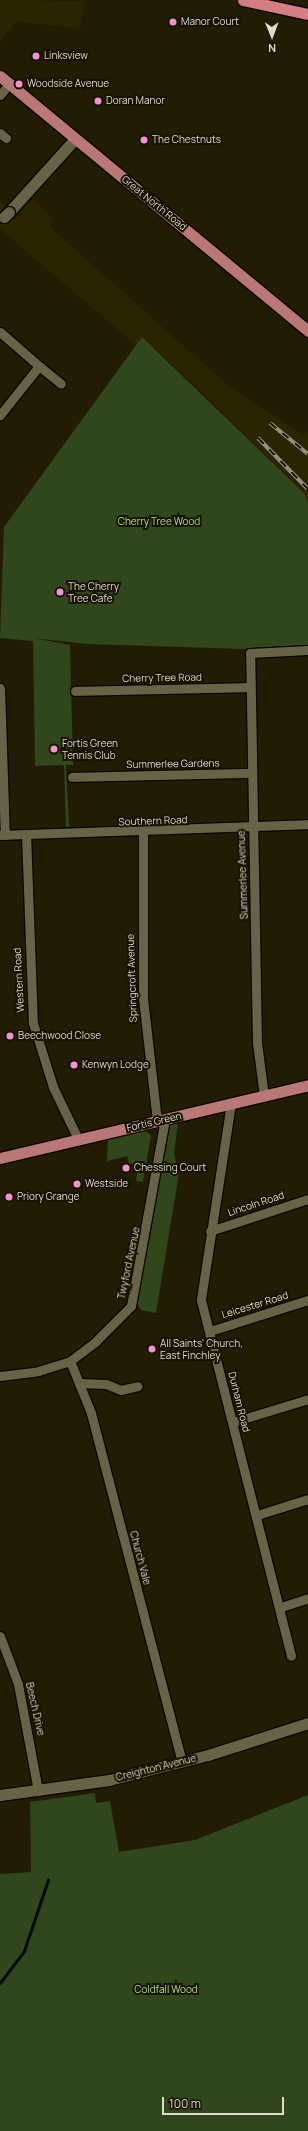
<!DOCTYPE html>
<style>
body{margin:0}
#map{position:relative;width:308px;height:2131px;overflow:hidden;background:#211c03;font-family:Manrope,sans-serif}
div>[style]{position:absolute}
.built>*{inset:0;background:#2a2401}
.green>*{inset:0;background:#30461b}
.stream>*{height:2.5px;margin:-1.25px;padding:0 1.25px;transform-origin:1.25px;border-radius:1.25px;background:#010a0d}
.roads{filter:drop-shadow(1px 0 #0b0700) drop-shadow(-1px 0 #0b0700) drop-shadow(0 1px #0b0700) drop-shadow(0 -1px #0b0700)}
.minor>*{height:9px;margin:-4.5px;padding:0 4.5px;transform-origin:4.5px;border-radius:4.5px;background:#676346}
.tertiary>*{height:11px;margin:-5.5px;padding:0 5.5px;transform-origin:5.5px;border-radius:5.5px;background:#676346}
.primary>*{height:11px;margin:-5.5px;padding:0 5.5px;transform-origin:5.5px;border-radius:5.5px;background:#b97775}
.trunk>*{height:11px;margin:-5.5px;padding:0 5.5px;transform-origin:5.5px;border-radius:5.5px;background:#d47e84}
.rail>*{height:4px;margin-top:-2px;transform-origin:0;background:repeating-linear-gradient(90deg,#181300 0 8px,#9c9886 0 16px);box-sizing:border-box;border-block:1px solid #9c9886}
.bridges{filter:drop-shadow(1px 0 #0b0700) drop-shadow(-1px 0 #0b0700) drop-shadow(0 1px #0b0700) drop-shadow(0 -1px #0b0700)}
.tertiary-bridge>*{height:11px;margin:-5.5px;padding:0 5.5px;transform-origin:5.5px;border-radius:5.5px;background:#676346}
.dots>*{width:11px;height:11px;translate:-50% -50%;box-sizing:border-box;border:2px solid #181300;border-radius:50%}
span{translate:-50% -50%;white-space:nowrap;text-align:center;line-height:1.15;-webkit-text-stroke:4px #181300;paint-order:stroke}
.poi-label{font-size:10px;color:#dedbcc}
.left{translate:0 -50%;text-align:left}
.street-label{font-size:10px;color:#dedbcc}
.park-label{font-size:10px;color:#ace07f}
.north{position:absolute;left:252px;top:16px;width:40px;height:40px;-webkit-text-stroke:3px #181300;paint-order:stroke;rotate:179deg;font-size:11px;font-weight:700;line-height:16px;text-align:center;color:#dedbcc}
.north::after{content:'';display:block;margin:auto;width:14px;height:18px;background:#dedbcc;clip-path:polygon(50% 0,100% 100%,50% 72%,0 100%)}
.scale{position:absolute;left:162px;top:2097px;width:122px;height:18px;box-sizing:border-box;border:2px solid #dedbcc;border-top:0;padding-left:5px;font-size:12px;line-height:14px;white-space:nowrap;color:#dedbcc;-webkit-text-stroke:3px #181300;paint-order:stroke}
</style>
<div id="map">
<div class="built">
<div style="clip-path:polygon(0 0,84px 1px,81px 28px,16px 22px,0 41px)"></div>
<div style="clip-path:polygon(33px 199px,54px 219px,49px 226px,230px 387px,304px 435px,308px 431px,308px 510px,304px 505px,304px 493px,199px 389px,142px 337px,136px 345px,0 229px,0 201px,17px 216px)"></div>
</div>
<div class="green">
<div style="clip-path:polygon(142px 337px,305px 494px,308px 502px,308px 646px,243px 649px,87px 644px,33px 638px,70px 645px,73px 765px,66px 765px,69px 827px,66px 827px,64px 765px,35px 766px,33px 641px,0 638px,4px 527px)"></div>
<div style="clip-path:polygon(179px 1116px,174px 1154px,179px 1173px,156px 1313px,141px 1310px,134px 1300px,165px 1119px)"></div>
<div style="clip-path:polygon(145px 1130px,151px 1136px,143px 1182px,136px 1181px,138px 1166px,129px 1163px,127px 1156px,107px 1161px,108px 1139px)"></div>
<div style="clip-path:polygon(95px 1793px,96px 1803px,110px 1801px,119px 1852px,195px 1840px,308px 1795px,308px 2131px,0 2131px,0 1874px,31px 1872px,30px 1802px)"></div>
</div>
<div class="stream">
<div style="left:0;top:1983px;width:40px;rotate:-53deg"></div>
<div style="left:24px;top:1951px;width:75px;rotate:-71.3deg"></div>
</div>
<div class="roads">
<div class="minor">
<div style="left:0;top:95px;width:14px;rotate:-51deg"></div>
<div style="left:0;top:133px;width:8px;rotate:40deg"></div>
<div style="left:0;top:332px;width:52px;rotate:41.1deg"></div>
<div style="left:39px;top:366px;width:63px;rotate:128.5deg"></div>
<div style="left:39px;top:366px;width:28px;rotate:39deg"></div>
<div style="left:0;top:688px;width:147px;rotate:88.1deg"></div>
<div style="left:75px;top:691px;width:175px;rotate:-1.3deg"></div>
<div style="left:72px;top:777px;width:179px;rotate:-1.3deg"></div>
<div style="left:143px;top:833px;width:165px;rotate:90deg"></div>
<div style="left:143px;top:998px;width:124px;rotate:83.5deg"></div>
<div style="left:26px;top:834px;width:189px;rotate:87.9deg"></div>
<div style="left:33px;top:1023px;width:67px;rotate:72.6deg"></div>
<div style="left:53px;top:1087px;width:58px;rotate:64.3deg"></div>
<div style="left:0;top:835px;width:308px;rotate:-2deg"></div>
<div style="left:264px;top:1096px;width:53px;rotate:-97.5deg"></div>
<div style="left:257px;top:1043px;width:390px;rotate:-91deg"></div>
<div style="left:250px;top:653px;width:58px;rotate:-3deg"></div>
<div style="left:231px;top:1103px;width:199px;rotate:98.7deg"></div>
<div style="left:201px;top:1300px;width:367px;rotate:75.8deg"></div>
<div style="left:210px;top:1231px;width:103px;rotate:-18.1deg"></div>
<div style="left:210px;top:1331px;width:103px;rotate:-17.6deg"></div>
<div style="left:70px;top:1361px;width:56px;rotate:68deg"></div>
<div style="left:91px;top:1413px;width:361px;rotate:75.4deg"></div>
<div style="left:0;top:1376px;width:38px;rotate:-7deg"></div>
<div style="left:38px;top:1371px;width:34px;rotate:-17deg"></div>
<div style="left:70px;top:1361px;width:31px;rotate:-37deg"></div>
<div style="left:95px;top:1342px;width:51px;rotate:-45deg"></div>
<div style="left:131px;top:1306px;width:190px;rotate:-79.7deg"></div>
<div style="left:79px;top:1383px;width:27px;rotate:2deg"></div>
<div style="left:106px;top:1384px;width:16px;rotate:22deg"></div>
<div style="left:121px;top:1390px;width:17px;rotate:-13deg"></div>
<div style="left:233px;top:1422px;width:78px;rotate:-17deg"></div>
<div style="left:257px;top:1515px;width:53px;rotate:-17.4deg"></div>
<div style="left:281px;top:1607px;width:28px;rotate:-18deg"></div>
<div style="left:0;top:1636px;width:51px;rotate:69.4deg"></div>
<div style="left:18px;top:1684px;width:109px;rotate:79.4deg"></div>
</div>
<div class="tertiary">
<div style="left:9px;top:212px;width:98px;rotate:-47.9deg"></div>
<div style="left:0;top:1795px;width:110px;rotate:-7.8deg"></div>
<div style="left:109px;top:1780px;width:102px;rotate:-14.2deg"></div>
<div style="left:208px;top:1755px;width:105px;rotate:-17.7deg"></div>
</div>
<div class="primary">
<div style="left:0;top:76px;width:400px;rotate:39.6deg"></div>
<div style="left:0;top:1158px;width:317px;rotate:-13.3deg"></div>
</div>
<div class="trunk">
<div style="left:243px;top:0;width:66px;rotate:12.2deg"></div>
</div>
</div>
<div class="rail">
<div style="left:270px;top:423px;width:49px;rotate:39.2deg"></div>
<div style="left:258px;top:438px;width:71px;rotate:45.6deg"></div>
</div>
<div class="bridges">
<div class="tertiary-bridge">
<div style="left:4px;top:217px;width:7px;rotate:-45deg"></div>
</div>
</div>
<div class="dots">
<div style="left:173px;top:22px;background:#f391d5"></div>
<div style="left:36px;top:56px;background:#f391d5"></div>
<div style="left:19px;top:84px;background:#f391d5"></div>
<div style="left:98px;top:101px;background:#f391d5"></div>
<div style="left:144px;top:140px;background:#f391d5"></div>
<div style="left:60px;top:592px;background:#f391d5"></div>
<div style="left:54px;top:749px;background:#f391d5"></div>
<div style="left:10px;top:1036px;background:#f391d5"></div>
<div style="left:74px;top:1065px;background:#f391d5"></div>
<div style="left:126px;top:1168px;background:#f391d5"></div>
<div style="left:77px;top:1184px;background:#f391d5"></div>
<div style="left:9px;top:1197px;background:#f391d5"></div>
<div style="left:152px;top:1349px;background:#f391d5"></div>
</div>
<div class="poi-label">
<span class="left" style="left:181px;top:22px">Manor Court</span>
<span class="left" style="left:44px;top:56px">Linksview</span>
<span class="left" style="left:27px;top:84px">Woodside Avenue</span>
<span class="left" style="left:106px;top:101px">Doran Manor</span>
<span class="left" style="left:152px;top:140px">The Chestnuts</span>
<span class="left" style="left:68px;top:592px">The Cherry<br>Tree Cafe</span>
<span class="left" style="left:62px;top:749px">Fortis Green<br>Tennis Club</span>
<span class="left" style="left:18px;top:1036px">Beechwood Close</span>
<span class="left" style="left:82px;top:1065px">Kenwyn Lodge</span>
<span class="left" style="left:134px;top:1168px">Chessing Court</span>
<span class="left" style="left:85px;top:1184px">Westside</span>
<span class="left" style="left:17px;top:1197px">Priory Grange</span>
<span class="left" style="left:160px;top:1349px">All Saints' Church,<br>East Finchley</span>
</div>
<div class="street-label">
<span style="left:154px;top:203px;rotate:39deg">Great North Road</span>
<span style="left:162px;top:678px;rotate:-1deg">Cherry Tree Road</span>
<span style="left:173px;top:764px;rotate:-1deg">Summerlee Gardens</span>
<span style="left:153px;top:821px;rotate:-2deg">Southern Road</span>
<span style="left:243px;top:875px;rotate:-92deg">Summerlee Avenue</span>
<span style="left:132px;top:978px;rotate:-92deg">Springcroft Avenue</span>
<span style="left:19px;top:980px;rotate:-93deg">Western Road</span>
<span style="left:154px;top:1122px;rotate:-13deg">Fortis Green</span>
<span style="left:256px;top:1204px;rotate:-18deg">Lincoln Road</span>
<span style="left:129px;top:1263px;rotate:-78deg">Twyford Avenue</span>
<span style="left:255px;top:1305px;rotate:-17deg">Leicester Road</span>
<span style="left:239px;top:1402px;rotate:76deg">Durham Road</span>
<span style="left:140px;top:1558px;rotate:75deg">Church Vale</span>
<span style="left:35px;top:1709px;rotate:77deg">Beech Drive</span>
<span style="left:156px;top:1768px;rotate:-14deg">Creighton Avenue</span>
</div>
<div class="park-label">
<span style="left:159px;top:522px">Cherry Tree Wood</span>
<span style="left:166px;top:1990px">Coldfall Wood</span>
</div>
<div class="north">N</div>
<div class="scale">100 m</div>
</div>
